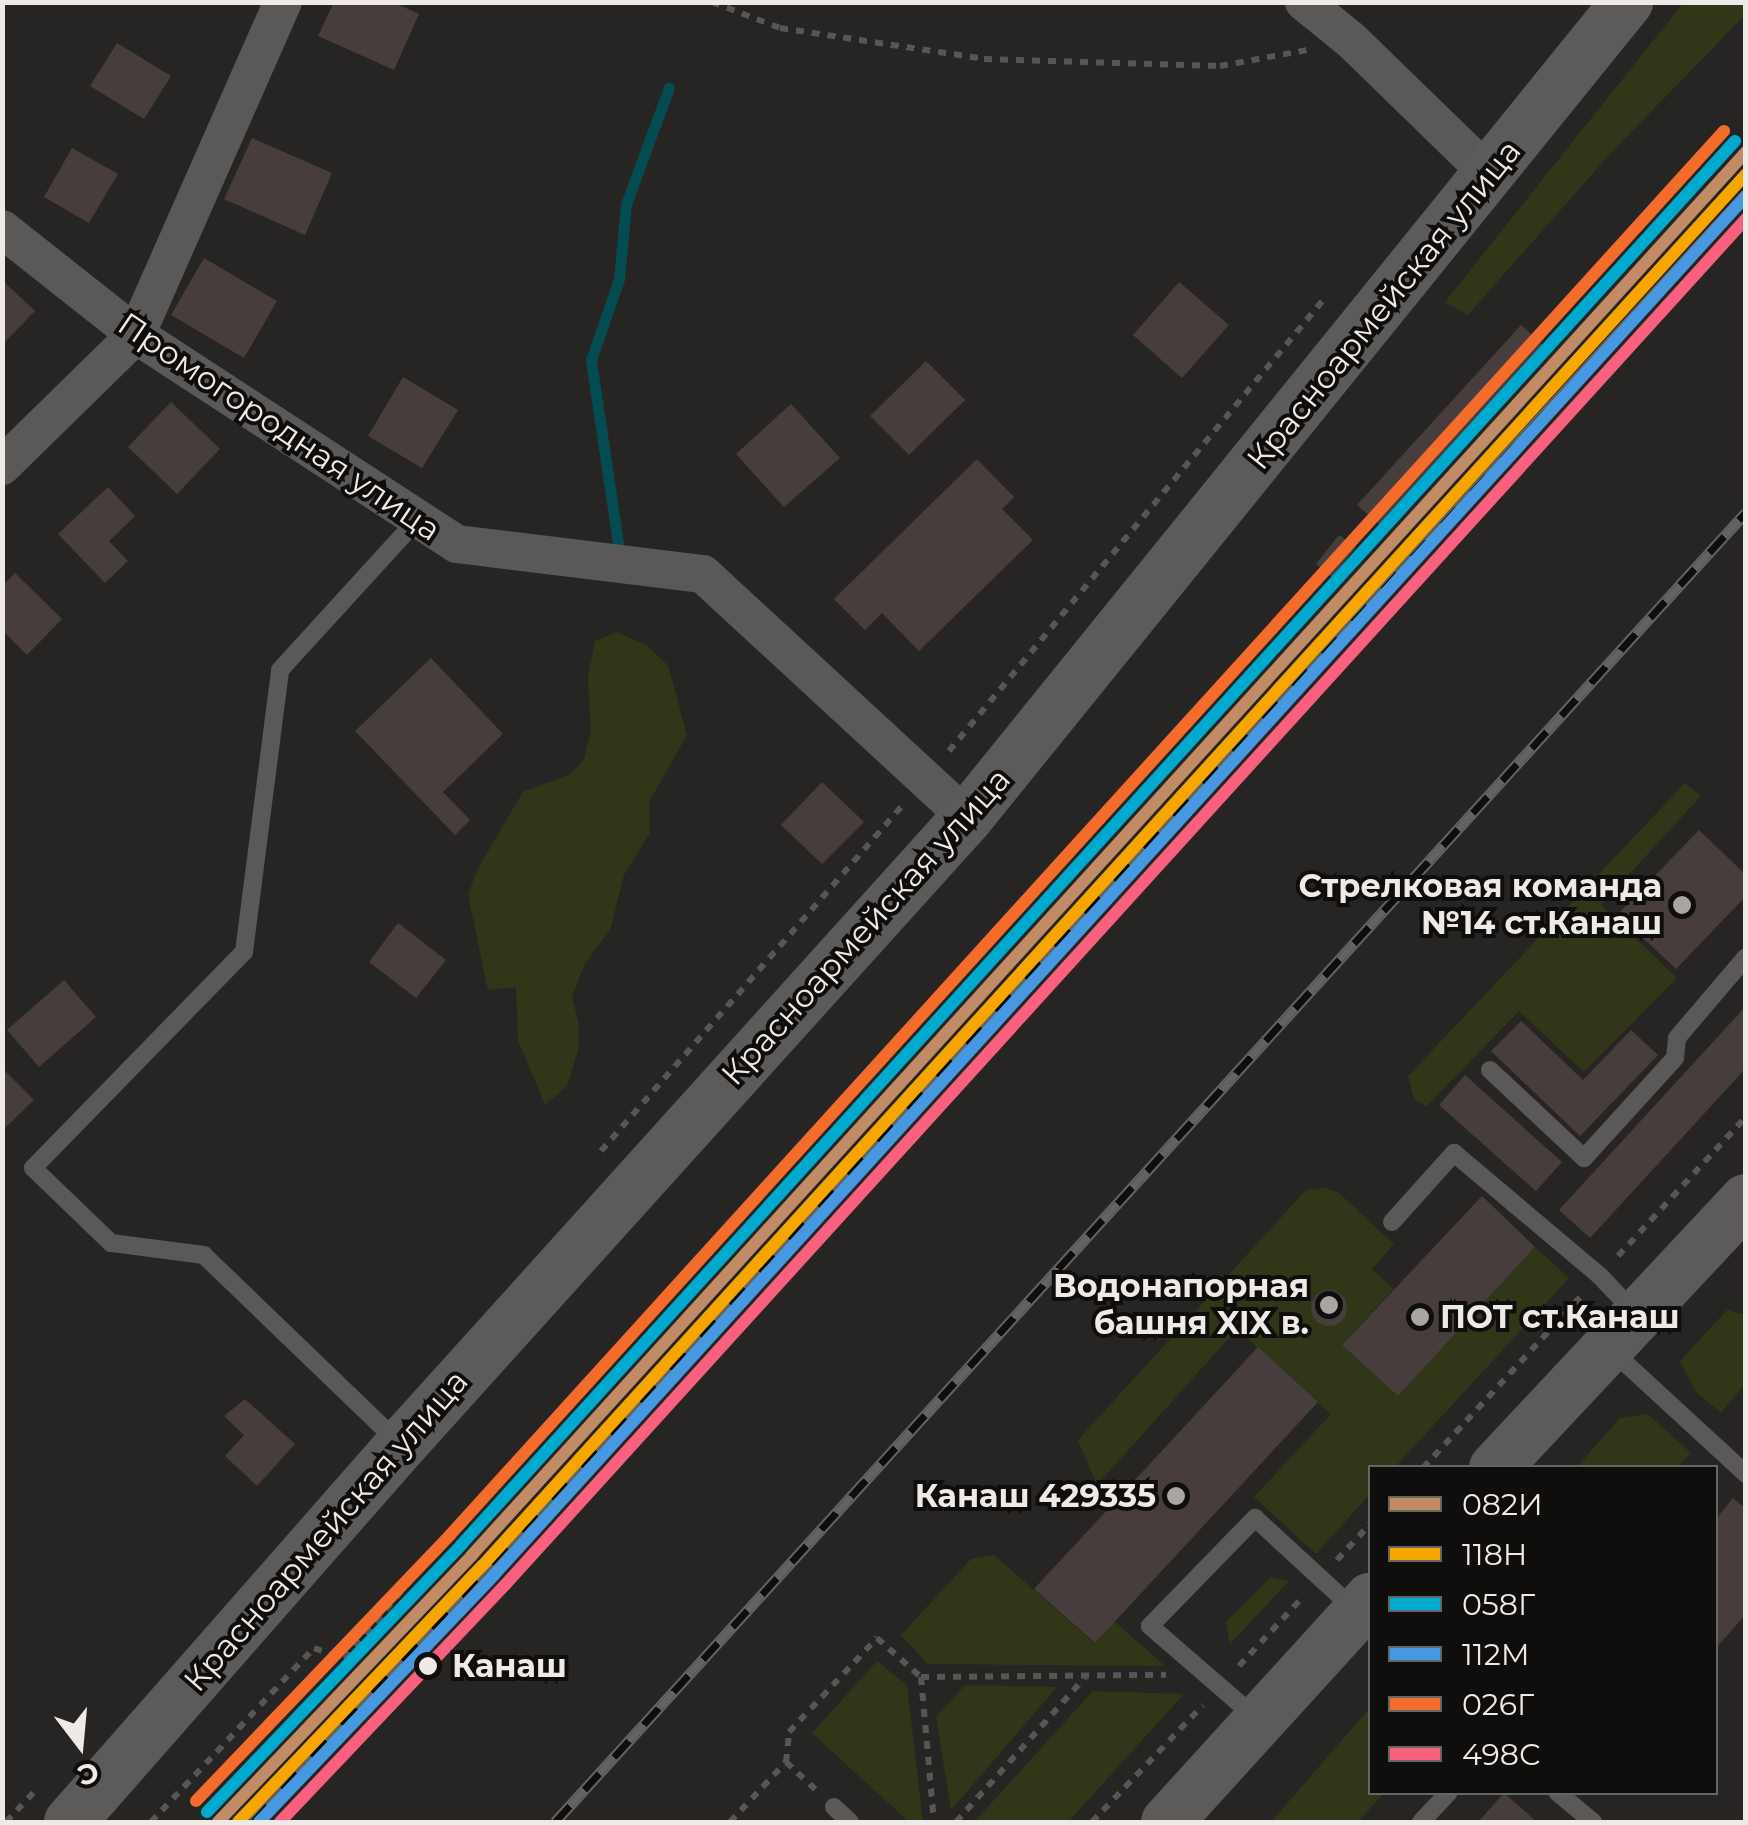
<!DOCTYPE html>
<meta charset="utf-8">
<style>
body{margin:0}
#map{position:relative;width:1748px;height:1825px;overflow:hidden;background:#272523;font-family:Montserrat,sans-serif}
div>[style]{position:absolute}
.green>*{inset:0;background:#313619}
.stream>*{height:11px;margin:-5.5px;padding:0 5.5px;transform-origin:5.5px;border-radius:5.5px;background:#044b52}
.building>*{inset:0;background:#473d3c}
.round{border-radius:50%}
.path>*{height:6px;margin-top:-3px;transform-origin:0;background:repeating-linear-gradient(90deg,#575655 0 8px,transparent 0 16px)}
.service>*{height:18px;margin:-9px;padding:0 9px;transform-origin:9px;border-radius:9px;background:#5a5958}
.minor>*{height:38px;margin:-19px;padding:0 19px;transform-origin:19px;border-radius:19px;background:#5a5958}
.secondary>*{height:52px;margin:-26px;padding:0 26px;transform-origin:26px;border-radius:26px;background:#5c5b5a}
.rail>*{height:11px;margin-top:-5.5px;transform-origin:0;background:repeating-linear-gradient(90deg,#100e0d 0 22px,#646363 0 44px);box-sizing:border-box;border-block:2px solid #646363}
.rail-1>*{height:12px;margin:-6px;padding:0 6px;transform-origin:6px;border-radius:6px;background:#c18c65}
.rail-2>*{height:12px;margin:-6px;padding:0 6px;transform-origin:6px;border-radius:6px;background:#f7a600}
.rail-3>*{height:12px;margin:-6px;padding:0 6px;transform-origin:6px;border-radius:6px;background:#00a9ce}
.rail-4>*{height:12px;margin:-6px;padding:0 6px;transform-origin:6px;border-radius:6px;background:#4699e1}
.rail-5>*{height:12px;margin:-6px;padding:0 6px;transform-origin:6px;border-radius:6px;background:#f36c2b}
.rail-6>*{height:12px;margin:-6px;padding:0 6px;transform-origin:6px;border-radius:6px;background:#f8607d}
.dots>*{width:28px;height:28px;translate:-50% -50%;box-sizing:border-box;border:5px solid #100e0d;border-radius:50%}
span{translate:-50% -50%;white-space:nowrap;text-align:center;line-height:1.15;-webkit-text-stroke:8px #100e0d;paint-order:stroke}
.street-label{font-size:32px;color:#edeae7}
.poi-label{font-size:32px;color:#edeae7;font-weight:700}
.right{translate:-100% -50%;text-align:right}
.left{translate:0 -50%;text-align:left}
.stop-label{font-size:32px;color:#edeae7;font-weight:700}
.frame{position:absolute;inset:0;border:5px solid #edeae7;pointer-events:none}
.legend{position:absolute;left:1368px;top:1465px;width:350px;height:330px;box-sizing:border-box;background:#100e0d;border:2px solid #686664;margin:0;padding:12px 18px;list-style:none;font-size:30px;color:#edeae7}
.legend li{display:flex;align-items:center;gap:20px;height:50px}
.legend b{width:50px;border:2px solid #686664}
.north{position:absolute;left:30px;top:1695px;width:100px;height:100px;-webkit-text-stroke:8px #100e0d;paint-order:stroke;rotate:164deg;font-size:28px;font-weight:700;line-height:40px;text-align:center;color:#edeae7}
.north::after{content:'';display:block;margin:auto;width:35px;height:45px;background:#edeae7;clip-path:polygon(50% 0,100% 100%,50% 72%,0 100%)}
</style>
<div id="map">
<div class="green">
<i style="clip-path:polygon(1684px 2px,1745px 3px,1745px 15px,1608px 156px,1468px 315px,1445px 302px)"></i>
<i style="clip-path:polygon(617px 632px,646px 645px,668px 665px,687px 735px,649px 802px,650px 833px,624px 875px,610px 930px,584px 965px,572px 997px,579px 1024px,578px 1050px,567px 1086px,545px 1105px,518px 1040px,516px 987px,488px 990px,468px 895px,477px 870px,523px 792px,571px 774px,584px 759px,591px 731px,588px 677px,595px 641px)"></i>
<i style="clip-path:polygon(1685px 783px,1701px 796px,1601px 905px,1677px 978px,1584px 1072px,1519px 1011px,1426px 1107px,1414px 1099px,1408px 1076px)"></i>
<i style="clip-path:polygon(1324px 1188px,1339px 1193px,1394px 1244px,1372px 1269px,1393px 1289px,1342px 1345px,1398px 1396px,1535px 1247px,1569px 1278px,1395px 1467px,1370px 1468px,1370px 1494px,1316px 1554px,1254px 1497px,1331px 1414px,1237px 1329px,1097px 1485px,1078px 1440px,1306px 1190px)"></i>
<i style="clip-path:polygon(1727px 1310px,1745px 1315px,1745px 1384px,1721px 1413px,1696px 1392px,1680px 1361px)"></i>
<i style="clip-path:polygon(1648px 1414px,1691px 1453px,1677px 1467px,1577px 1467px,1620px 1418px)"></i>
<i style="clip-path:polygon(994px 1555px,1094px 1643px,1114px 1621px,1165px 1666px,928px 1664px,901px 1635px,971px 1559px)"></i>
<i style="clip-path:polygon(1271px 1577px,1289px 1581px,1230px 1644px,1226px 1622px)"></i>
<i style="clip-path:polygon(877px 1661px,907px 1685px,923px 1822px,909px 1822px,812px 1733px)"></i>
<i style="clip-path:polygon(965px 1685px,1057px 1687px,951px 1810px,936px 1717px)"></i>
<i style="clip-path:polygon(1093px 1691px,1184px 1694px,1068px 1822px,974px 1822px)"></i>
<i style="clip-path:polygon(1370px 1708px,1370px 1792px,1384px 1793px,1358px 1822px,1271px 1822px)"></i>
</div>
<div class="stream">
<i style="left:618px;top:543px;width:185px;rotate:-98.4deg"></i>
<i style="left:591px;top:360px;width:86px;rotate:-70.9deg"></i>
<i style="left:619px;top:279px;width:75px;rotate:-84.7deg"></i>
<i style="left:626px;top:204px;width:124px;rotate:-69.7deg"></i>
</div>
<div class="building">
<i style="clip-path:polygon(334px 2px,393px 2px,419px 14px,394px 70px,318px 36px)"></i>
<i style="clip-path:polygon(117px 43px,171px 76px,144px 119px,90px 86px)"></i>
<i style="clip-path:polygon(252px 138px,332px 173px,305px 235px,224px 199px)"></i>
<i style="clip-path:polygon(72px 148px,118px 174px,89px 223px,44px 197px)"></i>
<i style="clip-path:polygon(204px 258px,277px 301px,244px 358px,171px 315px)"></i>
<i style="clip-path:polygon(2px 280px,35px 311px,2px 345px)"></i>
<i style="clip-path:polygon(1179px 282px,1229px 325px,1182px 378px,1133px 335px)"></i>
<i style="clip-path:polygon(1521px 325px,1543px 345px,1380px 525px,1357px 505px)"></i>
<i style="clip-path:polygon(926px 361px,965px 400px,909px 455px,870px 416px)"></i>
<i style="clip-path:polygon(403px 377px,458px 410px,422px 468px,368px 436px)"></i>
<i style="clip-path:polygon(171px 402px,220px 449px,177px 494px,128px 447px)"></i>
<i style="clip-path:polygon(791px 404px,840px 458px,784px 507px,736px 454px)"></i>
<i style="clip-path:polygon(977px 459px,1014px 497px,1002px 509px,1033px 540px,919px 651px,882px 613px,865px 630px,834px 599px)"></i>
<i style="clip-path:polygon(108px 487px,135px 516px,109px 541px,128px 561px,105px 583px,58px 534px)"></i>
<i style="clip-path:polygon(1339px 535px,1356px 547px,1332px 577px,1316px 564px)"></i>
<i style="clip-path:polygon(15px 573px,62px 619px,27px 655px,2px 630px,2px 586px)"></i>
<i style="clip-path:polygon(431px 658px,503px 734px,443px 792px,470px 820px,455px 835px,355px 731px)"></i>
<i style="clip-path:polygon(822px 782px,864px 822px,822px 864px,781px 825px)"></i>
<i style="clip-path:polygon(1699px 830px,1746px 875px,1746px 896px,1676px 969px,1618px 914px)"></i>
<i style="clip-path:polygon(398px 923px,446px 960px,416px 998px,369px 962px)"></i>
<i style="clip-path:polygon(64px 980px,96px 1017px,39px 1067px,7px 1030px)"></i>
<i style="clip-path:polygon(1746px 1006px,1746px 1068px,1590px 1238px,1559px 1210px)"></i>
<i style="clip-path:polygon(1521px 1021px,1583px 1080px,1631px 1030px,1658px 1055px,1580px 1136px,1491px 1051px)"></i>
<i style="clip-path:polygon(2px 1068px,34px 1100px,2px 1131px)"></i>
<i style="clip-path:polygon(1465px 1075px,1562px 1162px,1536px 1191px,1439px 1105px)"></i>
<i style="clip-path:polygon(1482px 1196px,1535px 1247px,1398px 1396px,1342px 1345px)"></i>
<i class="round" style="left:1311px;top:1290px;width:36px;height:36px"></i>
<i style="clip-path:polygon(1258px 1347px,1318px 1402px,1095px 1643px,1034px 1589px)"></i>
<i style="clip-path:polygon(245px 1399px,295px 1444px,257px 1486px,225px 1456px,244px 1435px,224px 1416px)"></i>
<i style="clip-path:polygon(1733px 1498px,1746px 1509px,1746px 1614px,1716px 1648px,1716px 1519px)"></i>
<i style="clip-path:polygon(1504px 1793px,1537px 1822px,1478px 1822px)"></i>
</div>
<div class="path">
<i style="left:712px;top:2px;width:73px;rotate:20.9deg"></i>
<i style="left:780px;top:28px;width:206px;rotate:8.6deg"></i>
<i style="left:984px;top:59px;width:236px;rotate:1.7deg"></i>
<i style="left:1220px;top:66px;width:88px;rotate:-10.4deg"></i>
<i style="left:949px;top:751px;width:587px;rotate:-50.32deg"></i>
<i style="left:601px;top:1151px;width:458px;rotate:-48.9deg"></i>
<i style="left:1618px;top:1256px;width:189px;rotate:-47.4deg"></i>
<i style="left:1423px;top:1468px;width:235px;rotate:-47.4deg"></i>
<i style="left:1337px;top:1560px;width:49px;rotate:-47.5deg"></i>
<i style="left:1239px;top:1666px;width:93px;rotate:-47.2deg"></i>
<i style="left:921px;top:1677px;width:146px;rotate:84.9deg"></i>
<i style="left:786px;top:1762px;width:30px;rotate:-84deg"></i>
<i style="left:789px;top:1732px;width:129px;rotate:-46.9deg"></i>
<i style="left:877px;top:1638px;width:59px;rotate:41.6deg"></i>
<i style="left:921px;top:1677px;width:245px;rotate:-0.5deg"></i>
<i style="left:6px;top:1822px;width:40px;rotate:-47deg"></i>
<i style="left:151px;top:1822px;width:238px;rotate:-46.9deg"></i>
<i style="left:314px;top:1648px;width:33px;rotate:20deg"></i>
<i style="left:345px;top:1659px;width:105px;rotate:-50.4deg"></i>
<i style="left:730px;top:1822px;width:82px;rotate:-47deg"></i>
<i style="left:786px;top:1762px;width:40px;rotate:43deg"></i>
<i style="left:956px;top:1822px;width:194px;rotate:-48.3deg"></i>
<i style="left:1092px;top:1822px;width:161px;rotate:-46.5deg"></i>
</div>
<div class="service">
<i style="left:1490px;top:1070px;width:129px;rotate:43.1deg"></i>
<i style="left:1584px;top:1158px;width:135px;rotate:-47.7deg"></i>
<i style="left:1675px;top:1058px;width:20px;rotate:-84deg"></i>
<i style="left:1677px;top:1038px;width:106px;rotate:-49.6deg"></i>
<i style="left:1392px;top:1222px;width:93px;rotate:-48.1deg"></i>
<i style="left:1454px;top:1153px;width:191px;rotate:40.1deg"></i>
<i style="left:1600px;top:1276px;width:50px;rotate:46.6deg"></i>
<i style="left:1610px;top:1349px;width:185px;rotate:42.6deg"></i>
<i style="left:397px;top:1441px;width:268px;rotate:-136.1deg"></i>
<i style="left:204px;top:1255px;width:94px;rotate:-172.6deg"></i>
<i style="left:111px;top:1243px;width:108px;rotate:-136.1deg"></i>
<i style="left:33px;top:1168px;width:302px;rotate:-45.7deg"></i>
<i style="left:244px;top:952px;width:284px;rotate:-82.7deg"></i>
<i style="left:280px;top:670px;width:205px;rotate:-47.6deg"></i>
<i style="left:1255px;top:1717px;width:139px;rotate:-139.1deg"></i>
<i style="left:1150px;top:1626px;width:151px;rotate:-45.8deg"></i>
<i style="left:1255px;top:1518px;width:134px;rotate:42.6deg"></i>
<i style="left:1557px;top:1792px;width:47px;rotate:39.8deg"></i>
<i style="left:834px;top:1807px;width:22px;rotate:43deg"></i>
<i style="left:1421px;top:1822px;width:41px;rotate:-47deg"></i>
</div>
<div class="minor">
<i style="left:1304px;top:2px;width:62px;rotate:39.1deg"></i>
<i style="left:1352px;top:41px;width:192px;rotate:44.2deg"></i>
<i style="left:2px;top:229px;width:171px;rotate:38.3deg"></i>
<i style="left:136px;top:335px;width:383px;rotate:33.1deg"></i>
<i style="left:457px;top:544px;width:248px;rotate:7deg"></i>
<i style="left:703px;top:574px;width:359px;rotate:42.7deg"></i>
<i style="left:2px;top:466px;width:187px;rotate:-44.4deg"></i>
<i style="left:136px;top:335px;width:364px;rotate:-66.2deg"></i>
</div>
<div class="secondary">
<i style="left:1495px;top:1468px;width:367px;rotate:-46.9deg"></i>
<i style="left:70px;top:1822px;width:502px;rotate:-48.72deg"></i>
<i style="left:401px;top:1445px;width:845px;rotate:-47.93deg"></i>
<i style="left:967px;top:818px;width:1050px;rotate:-51.03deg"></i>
<i style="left:1167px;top:1822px;width:302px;rotate:-47.7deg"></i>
</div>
<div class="rail">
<i style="left:253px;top:1822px;width:2209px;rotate:-47.48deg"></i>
<i style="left:555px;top:1822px;width:1770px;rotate:-47.72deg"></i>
</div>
<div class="rail-1">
<i style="left:218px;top:1822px;width:369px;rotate:-46.4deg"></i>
<i style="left:472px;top:1555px;width:1895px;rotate:-47.76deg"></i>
</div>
<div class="rail-2">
<i style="left:238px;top:1822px;width:355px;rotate:-46.4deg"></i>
<i style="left:483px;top:1565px;width:1879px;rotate:-47.76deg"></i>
</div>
<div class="rail-3">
<i style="left:207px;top:1812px;width:369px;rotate:-46.4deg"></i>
<i style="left:461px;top:1545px;width:1896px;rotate:-47.78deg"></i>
</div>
<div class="rail-4">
<i style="left:259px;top:1822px;width:341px;rotate:-46.4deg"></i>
<i style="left:494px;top:1575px;width:1863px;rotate:-47.76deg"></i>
</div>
<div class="rail-5">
<i style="left:196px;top:1801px;width:368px;rotate:-46.3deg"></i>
<i style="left:450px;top:1535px;width:1896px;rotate:-47.78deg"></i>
</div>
<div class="rail-6">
<i style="left:280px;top:1822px;width:327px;rotate:-46.5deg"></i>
<i style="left:505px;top:1585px;width:1846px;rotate:-47.75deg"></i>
</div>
<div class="dots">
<i style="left:1682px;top:905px;background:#a8a5a2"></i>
<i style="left:1329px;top:1305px;background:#a8a5a2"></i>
<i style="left:1420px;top:1317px;background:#a8a5a2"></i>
<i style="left:1176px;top:1496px;background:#a8a5a2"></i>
<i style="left:428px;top:1666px;background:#edeae7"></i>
</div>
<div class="street-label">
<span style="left:1384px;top:305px;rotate:-51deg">Красноармейская улица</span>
<span style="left:279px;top:427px;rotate:34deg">Промогородная улица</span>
<span style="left:866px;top:927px;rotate:-48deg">Красноармейская улица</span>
<span style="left:326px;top:1531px;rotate:-49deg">Красноармейская улица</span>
</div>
<div class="poi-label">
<span class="right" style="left:1662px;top:905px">Стрелковая команда<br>№14 ст.Канаш</span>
<span class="right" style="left:1309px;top:1305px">Водонапорная<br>башня XIX в.</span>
<span class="left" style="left:1440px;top:1317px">ПОТ ст.Канаш</span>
<span class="right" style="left:1156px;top:1496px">Канаш 429335</span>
</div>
<div class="stop-label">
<span class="left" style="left:452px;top:1666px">Канаш</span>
</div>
<div class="frame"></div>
<ul class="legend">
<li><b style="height:12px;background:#c18c65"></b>082И</li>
<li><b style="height:12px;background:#f7a600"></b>118Н</li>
<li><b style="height:12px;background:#00a9ce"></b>058Г</li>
<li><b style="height:12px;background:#4699e1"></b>112М</li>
<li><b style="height:12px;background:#f36c2b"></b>026Г</li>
<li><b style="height:12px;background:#f8607d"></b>498С</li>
</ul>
<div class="north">С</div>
</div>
